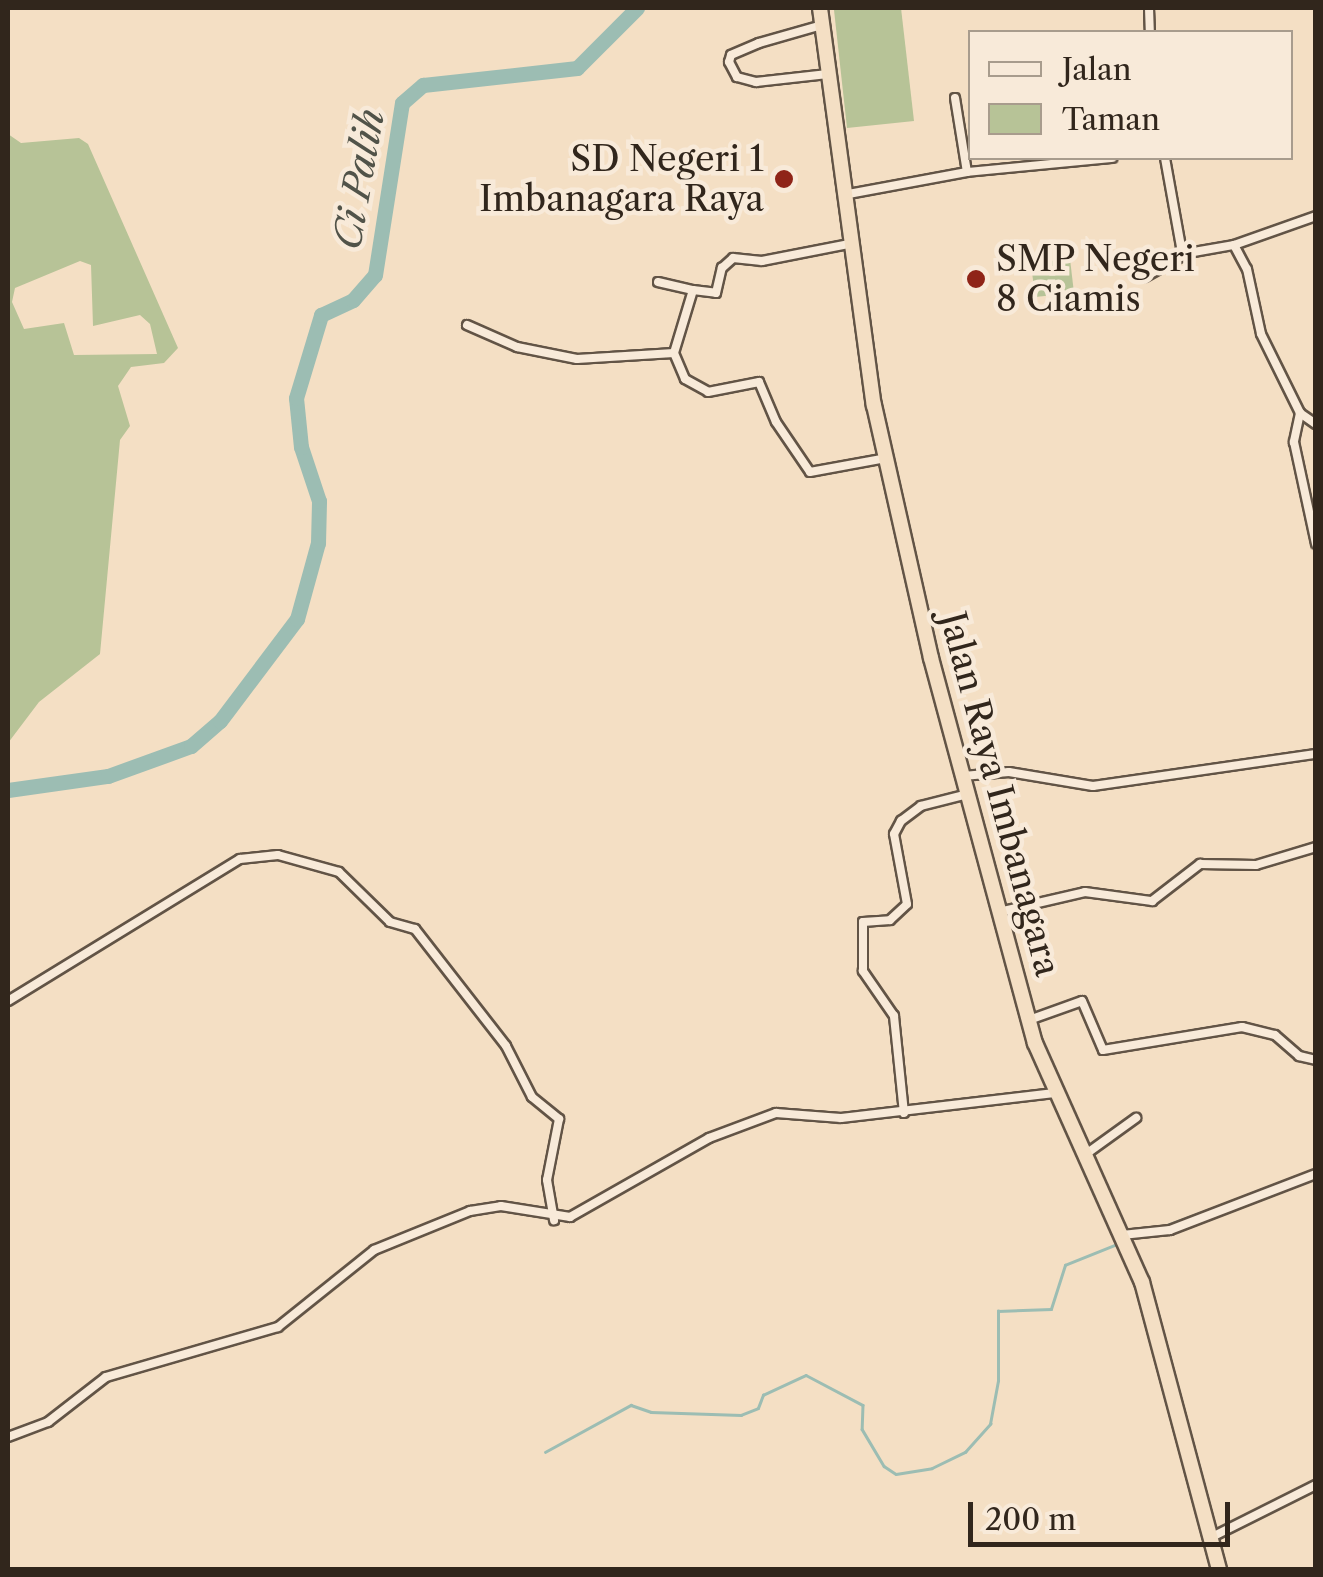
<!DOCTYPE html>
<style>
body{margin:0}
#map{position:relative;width:1323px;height:1577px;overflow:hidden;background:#f4dfc4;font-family:"Libre Caslon Text",serif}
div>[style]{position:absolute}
.green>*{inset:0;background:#b7c397}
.stream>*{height:2.5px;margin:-1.25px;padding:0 1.25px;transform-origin:1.25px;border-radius:1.25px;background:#9cbdb3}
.river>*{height:15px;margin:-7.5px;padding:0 7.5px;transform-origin:7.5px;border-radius:7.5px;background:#9cbdb3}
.roads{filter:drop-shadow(2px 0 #625446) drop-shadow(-2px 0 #625446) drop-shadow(0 2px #625446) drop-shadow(0 -2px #625446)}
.street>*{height:8px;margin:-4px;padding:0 4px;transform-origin:4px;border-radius:4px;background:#f8ead9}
.highway>*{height:14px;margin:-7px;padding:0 7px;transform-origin:7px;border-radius:7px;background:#f4dfc4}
.dots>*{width:28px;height:28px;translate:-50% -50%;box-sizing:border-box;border:5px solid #f8ead9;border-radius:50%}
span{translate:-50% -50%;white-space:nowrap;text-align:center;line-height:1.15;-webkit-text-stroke:9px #f8ead9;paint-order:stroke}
.poi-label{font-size:35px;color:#31261c}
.right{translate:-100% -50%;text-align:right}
.left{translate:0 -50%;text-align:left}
.street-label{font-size:35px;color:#31261c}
.water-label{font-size:38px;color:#515349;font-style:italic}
.frame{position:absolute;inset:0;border:10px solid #31261c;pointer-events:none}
.legend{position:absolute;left:968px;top:30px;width:325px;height:130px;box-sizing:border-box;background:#f8ead9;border:2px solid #a89c8d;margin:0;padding:12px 18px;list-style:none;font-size:30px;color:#31261c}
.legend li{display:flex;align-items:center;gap:20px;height:50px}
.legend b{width:50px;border:2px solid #a89c8d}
.scale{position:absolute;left:968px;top:1502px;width:262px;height:45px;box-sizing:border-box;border:5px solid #31261c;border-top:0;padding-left:12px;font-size:30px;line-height:35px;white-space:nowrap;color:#31261c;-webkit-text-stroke:8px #f8ead9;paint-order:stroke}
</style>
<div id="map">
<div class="green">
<i style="clip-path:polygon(901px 8px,914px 121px,847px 128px,834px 10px)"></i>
<i style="clip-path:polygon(evenodd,8px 134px,21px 143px,79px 138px,88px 144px,178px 348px,164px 363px,131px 367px,118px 386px,130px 426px,120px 440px,100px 654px,39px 702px,8px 743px,8px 134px,80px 261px,91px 265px,93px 326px,140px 315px,150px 324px,157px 354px,74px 355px,64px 323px,24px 329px,12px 302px,15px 288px,80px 261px)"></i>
<i style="clip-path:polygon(1070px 259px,1074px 293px,1035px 297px,1031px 263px)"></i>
</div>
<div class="stream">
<i style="left:1162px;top:1227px;width:161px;rotate:-20.3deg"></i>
<i style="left:545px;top:1452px;width:98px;rotate:-28.7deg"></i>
<i style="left:631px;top:1405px;width:21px;rotate:19deg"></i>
<i style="left:651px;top:1412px;width:90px;rotate:1.9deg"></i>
<i style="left:741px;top:1415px;width:18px;rotate:-22deg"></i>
<i style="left:758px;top:1408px;width:14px;rotate:-69deg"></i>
<i style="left:763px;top:1395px;width:47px;rotate:-24.9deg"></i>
<i style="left:806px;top:1375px;width:64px;rotate:27.8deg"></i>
<i style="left:863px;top:1405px;width:24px;rotate:92deg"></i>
<i style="left:862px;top:1429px;width:43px;rotate:59.3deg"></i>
<i style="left:884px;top:1466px;width:14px;rotate:34deg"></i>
<i style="left:896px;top:1474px;width:36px;rotate:-9deg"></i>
<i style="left:932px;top:1468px;width:37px;rotate:-26deg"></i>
<i style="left:965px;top:1452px;width:38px;rotate:-48deg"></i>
<i style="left:990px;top:1424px;width:44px;rotate:-79.5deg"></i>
<i style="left:998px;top:1381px;width:70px;rotate:-90deg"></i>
<i style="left:998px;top:1311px;width:53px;rotate:-2.2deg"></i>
<i style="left:1051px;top:1309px;width:46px;rotate:-72.3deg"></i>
<i style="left:1065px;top:1265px;width:56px;rotate:-22deg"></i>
</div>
<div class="river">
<i style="left:8px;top:790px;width:101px;rotate:-8deg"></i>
<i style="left:108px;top:776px;width:88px;rotate:-19.9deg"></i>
<i style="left:191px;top:746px;width:38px;rotate:-41deg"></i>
<i style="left:220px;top:721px;width:128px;rotate:-53deg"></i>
<i style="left:297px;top:619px;width:79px;rotate:-74.6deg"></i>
<i style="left:318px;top:543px;width:42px;rotate:-88.6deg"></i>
<i style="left:319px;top:501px;width:57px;rotate:-108.4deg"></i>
<i style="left:301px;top:447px;width:49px;rotate:-95.8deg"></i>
<i style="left:296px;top:398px;width:87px;rotate:-73.2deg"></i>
<i style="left:321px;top:315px;width:35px;rotate:-25deg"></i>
<i style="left:353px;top:300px;width:33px;rotate:-49deg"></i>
<i style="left:375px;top:275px;width:174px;rotate:-81.1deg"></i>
<i style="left:402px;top:103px;width:28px;rotate:-41deg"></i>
<i style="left:423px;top:85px;width:155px;rotate:-6.3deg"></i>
<i style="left:577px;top:68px;width:85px;rotate:-45deg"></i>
</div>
<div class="roads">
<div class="street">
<i style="left:1149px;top:8px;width:24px;rotate:88deg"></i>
<i style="left:822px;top:25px;width:66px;rotate:164.1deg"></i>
<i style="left:759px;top:43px;width:30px;rotate:157deg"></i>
<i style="left:731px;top:55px;width:7px;rotate:106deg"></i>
<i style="left:729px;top:62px;width:17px;rotate:62deg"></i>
<i style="left:737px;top:77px;width:20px;rotate:15deg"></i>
<i style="left:756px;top:82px;width:72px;rotate:-6.3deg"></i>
<i style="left:955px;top:98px;width:75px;rotate:80.8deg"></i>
<i style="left:1165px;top:158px;width:90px;rotate:79.8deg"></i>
<i style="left:1181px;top:247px;width:9px;rotate:41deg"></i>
<i style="left:1188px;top:253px;width:47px;rotate:-9.9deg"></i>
<i style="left:1234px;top:245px;width:27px;rotate:62deg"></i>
<i style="left:1247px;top:269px;width:66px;rotate:77.8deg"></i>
<i style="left:1261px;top:334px;width:88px;rotate:63.7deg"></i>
<i style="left:1300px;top:413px;width:19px;rotate:35deg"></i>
<i style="left:843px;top:195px;width:126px;rotate:-10.5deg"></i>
<i style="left:967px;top:172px;width:146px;rotate:-5.5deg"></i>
<i style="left:1234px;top:245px;width:87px;rotate:-19.5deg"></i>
<i style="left:1145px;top:277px;width:49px;rotate:-29.2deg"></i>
<i style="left:658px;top:282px;width:36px;rotate:13deg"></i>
<i style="left:693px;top:290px;width:66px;rotate:106.8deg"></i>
<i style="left:674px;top:353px;width:28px;rotate:67deg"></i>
<i style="left:685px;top:379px;width:26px;rotate:29deg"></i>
<i style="left:708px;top:392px;width:52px;rotate:-11.1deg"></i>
<i style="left:759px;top:382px;width:43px;rotate:67deg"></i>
<i style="left:776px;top:422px;width:60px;rotate:55.8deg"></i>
<i style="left:810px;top:472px;width:77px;rotate:-10.4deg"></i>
<i style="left:693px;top:290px;width:23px;rotate:7deg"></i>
<i style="left:716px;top:293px;width:26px;rotate:-77deg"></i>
<i style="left:722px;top:268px;width:15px;rotate:-42deg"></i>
<i style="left:733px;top:258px;width:29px;rotate:6deg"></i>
<i style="left:762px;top:261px;width:89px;rotate:-11.1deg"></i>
<i style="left:467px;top:325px;width:55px;rotate:23.7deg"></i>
<i style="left:517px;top:347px;width:61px;rotate:11.3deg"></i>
<i style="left:577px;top:359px;width:97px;rotate:-3.5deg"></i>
<i style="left:1300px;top:413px;width:30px;rotate:102deg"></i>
<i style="left:1294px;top:442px;width:104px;rotate:77.8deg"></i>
<i style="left:963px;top:776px;width:46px;rotate:-5deg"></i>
<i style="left:1009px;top:772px;width:85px;rotate:9.5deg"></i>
<i style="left:1093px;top:786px;width:225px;rotate:-8.2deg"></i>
<i style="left:999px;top:912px;width:88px;rotate:-13.1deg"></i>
<i style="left:1085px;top:892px;width:68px;rotate:7.7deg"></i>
<i style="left:1152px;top:901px;width:61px;rotate:-37.6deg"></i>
<i style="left:1200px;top:864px;width:56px;rotate:1deg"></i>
<i style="left:1256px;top:865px;width:63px;rotate:-16.7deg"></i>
<i style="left:8px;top:1001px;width:272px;rotate:-31.5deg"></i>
<i style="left:240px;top:859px;width:38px;rotate:-6deg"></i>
<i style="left:278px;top:855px;width:63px;rotate:15.6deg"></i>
<i style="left:339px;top:872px;width:71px;rotate:44.4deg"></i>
<i style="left:390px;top:922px;width:26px;rotate:16deg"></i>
<i style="left:415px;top:929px;width:148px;rotate:52.1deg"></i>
<i style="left:506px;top:1046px;width:57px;rotate:63deg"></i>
<i style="left:532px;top:1097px;width:35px;rotate:39deg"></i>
<i style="left:559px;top:1119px;width:62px;rotate:101.1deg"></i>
<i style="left:547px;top:1180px;width:41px;rotate:80.1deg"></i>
<i style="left:1029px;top:1020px;width:56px;rotate:-19.7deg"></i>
<i style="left:1082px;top:1001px;width:53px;rotate:66.8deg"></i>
<i style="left:1103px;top:1050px;width:141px;rotate:-9.4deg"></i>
<i style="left:1242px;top:1027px;width:34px;rotate:14deg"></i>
<i style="left:1275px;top:1035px;width:32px;rotate:41deg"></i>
<i style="left:1299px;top:1056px;width:17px;rotate:13deg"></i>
<i style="left:904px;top:1113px;width:98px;rotate:-95.9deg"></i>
<i style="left:894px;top:1016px;width:55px;rotate:-124.6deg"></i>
<i style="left:863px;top:971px;width:49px;rotate:-90deg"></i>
<i style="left:863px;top:922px;width:27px;rotate:-4deg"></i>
<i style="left:890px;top:920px;width:23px;rotate:-43deg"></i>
<i style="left:907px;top:904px;width:71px;rotate:-100.5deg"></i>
<i style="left:894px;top:834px;width:15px;rotate:-62deg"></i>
<i style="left:901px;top:821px;width:25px;rotate:-37deg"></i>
<i style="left:921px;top:806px;width:49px;rotate:-14.3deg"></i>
<i style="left:1086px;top:1154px;width:62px;rotate:-35.8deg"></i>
<i style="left:1122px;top:1235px;width:48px;rotate:-5.9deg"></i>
<i style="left:1170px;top:1230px;width:156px;rotate:-21deg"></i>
<i style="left:8px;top:1437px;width:43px;rotate:-20.6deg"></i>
<i style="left:48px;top:1422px;width:73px;rotate:-37.8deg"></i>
<i style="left:106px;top:1377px;width:179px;rotate:-16.2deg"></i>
<i style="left:278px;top:1327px;width:123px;rotate:-38.7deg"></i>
<i style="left:374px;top:1250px;width:104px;rotate:-22.1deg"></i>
<i style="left:470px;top:1211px;width:31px;rotate:-9deg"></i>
<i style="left:501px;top:1206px;width:70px;rotate:9.1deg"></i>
<i style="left:570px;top:1217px;width:160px;rotate:-29.6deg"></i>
<i style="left:709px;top:1138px;width:72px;rotate:-20.5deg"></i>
<i style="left:776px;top:1113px;width:65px;rotate:4.4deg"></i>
<i style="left:841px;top:1118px;width:213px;rotate:-6.7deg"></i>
<i style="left:1210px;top:1538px;width:119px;rotate:-26.6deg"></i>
</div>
<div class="highway">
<i style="left:820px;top:8px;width:401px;rotate:82.3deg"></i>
<i style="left:874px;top:405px;width:259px;rotate:77.3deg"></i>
<i style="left:931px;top:658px;width:399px;rotate:74.9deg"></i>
<i style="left:1035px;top:1043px;width:262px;rotate:65.9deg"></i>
<i style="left:1142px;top:1282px;width:298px;rotate:75deg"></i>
</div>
</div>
<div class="dots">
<i style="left:784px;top:179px;background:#8f2418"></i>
<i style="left:976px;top:279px;background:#8f2418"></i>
</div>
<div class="poi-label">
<span class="right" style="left:764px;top:179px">SD Negeri 1<br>Imbanagara Raya</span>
<span class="left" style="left:996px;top:279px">SMP Negeri<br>8 Ciamis</span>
</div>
<div class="street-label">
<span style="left:1000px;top:794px;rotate:75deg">Jalan Raya Imbanagara</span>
</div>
<div class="water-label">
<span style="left:359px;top:179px;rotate:-80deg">Ci Palih</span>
</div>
<div class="frame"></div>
<ul class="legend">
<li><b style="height:12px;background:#f8ead9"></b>Jalan</li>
<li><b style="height:28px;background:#b7c397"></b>Taman</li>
</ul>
<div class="scale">200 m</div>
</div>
